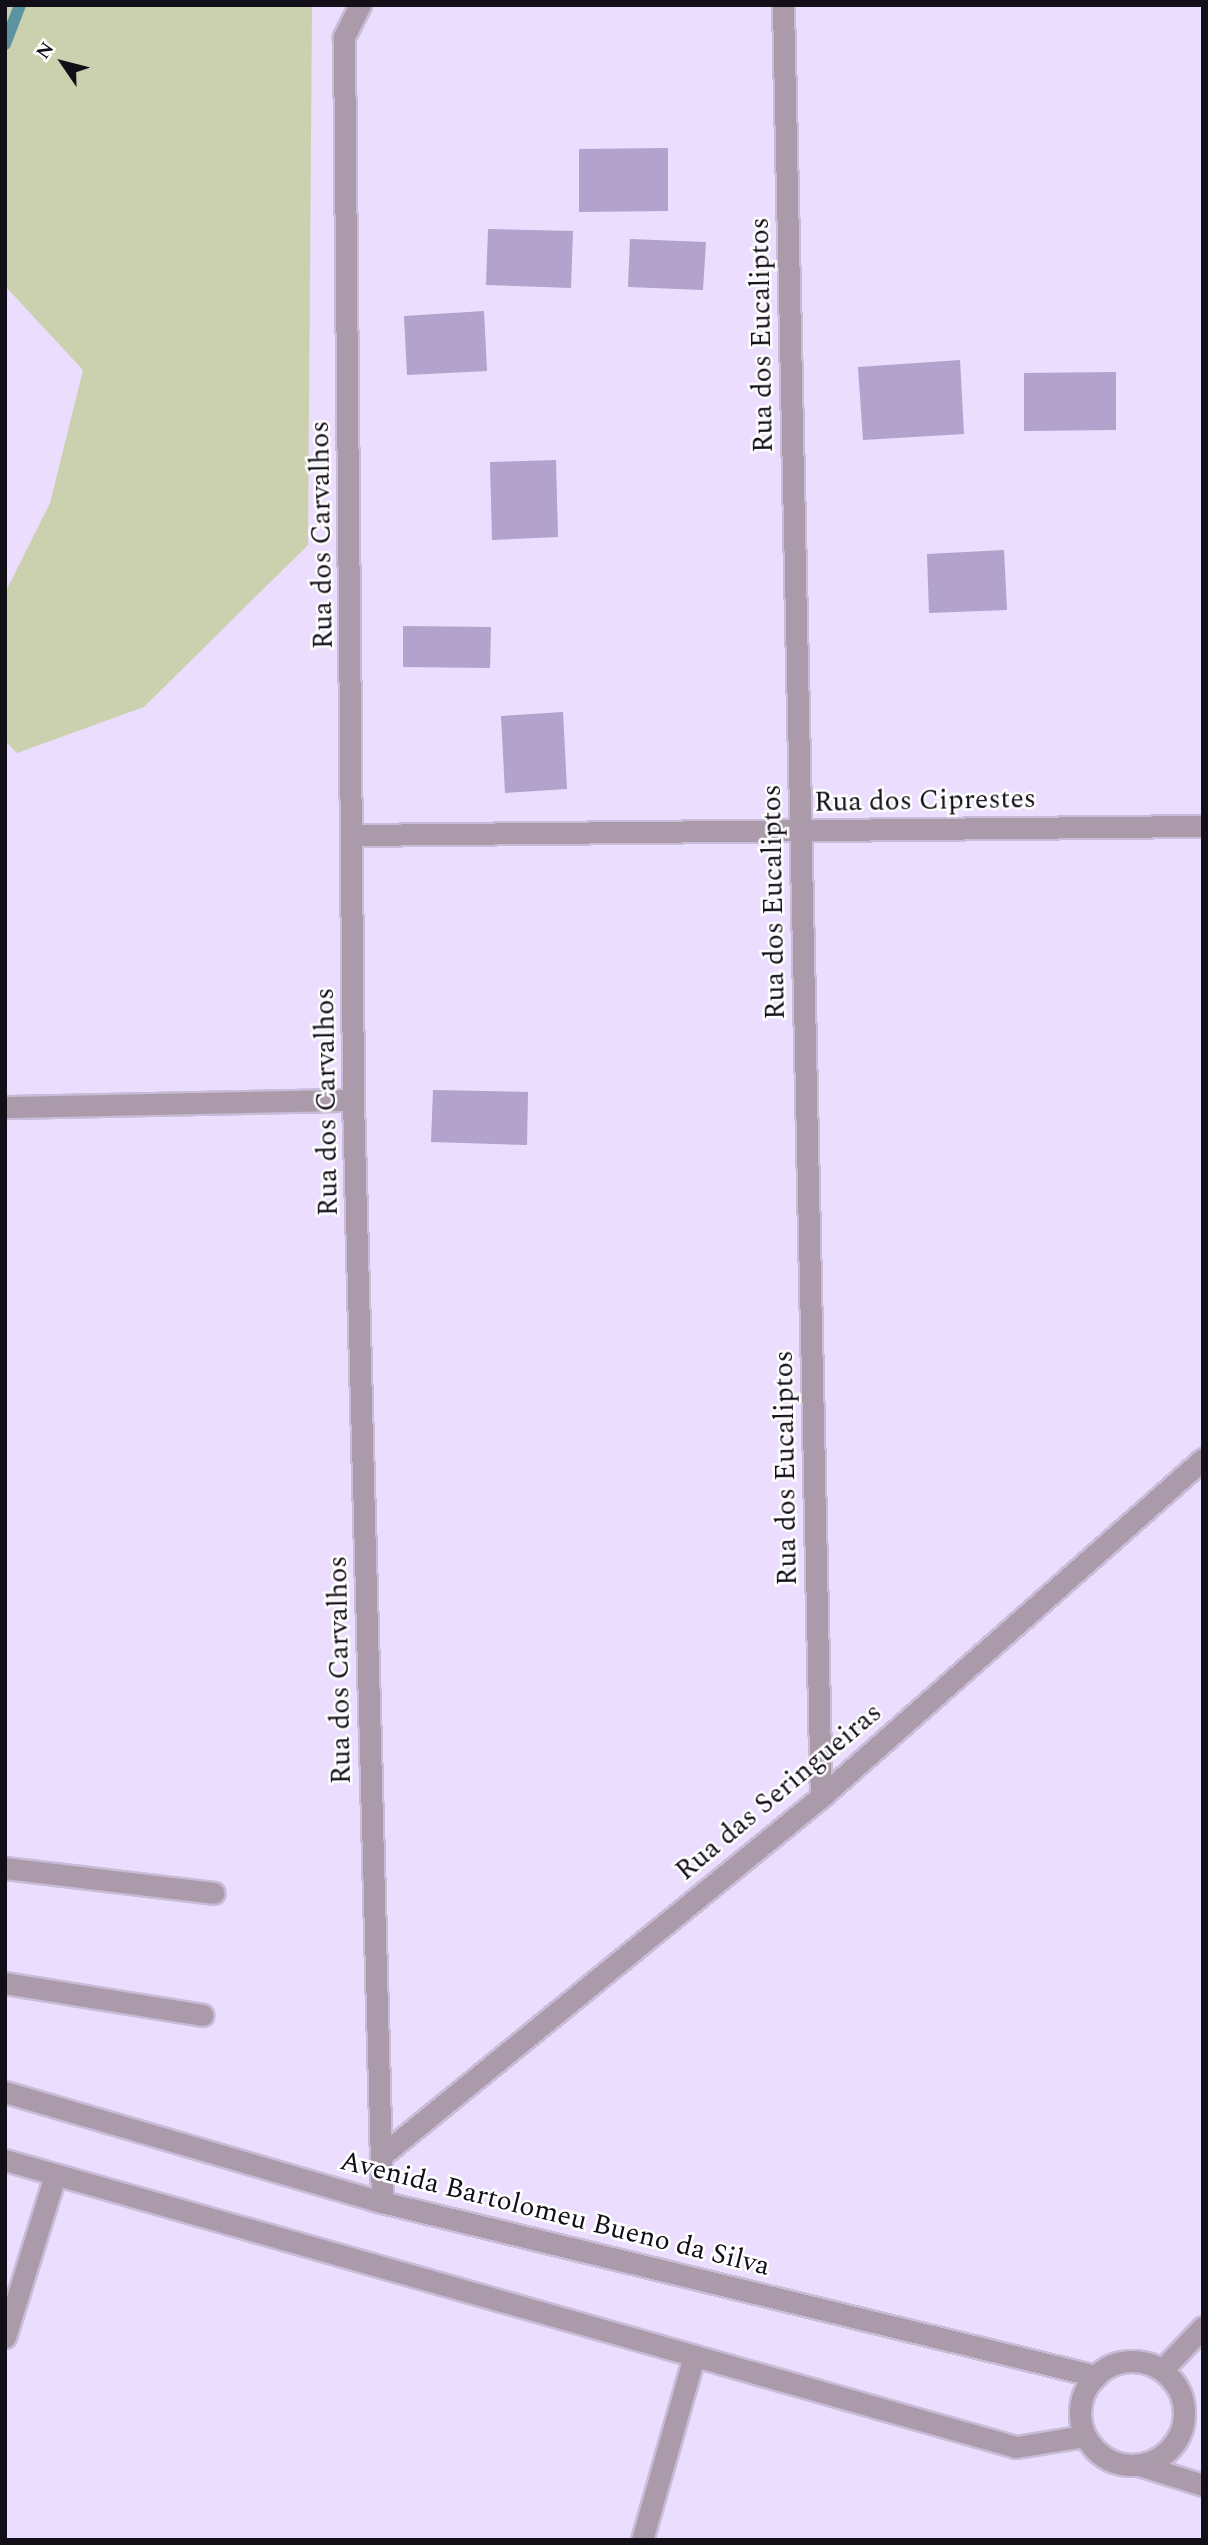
<!DOCTYPE html>
<style>
body{margin:0}
#map{position:relative;width:1208px;height:2545px;overflow:hidden;background:#eaddfd;font-family:Spectral,serif}
div>[style]{position:absolute}
.green>*{inset:0;background:#cbd1af}
.stream>*{height:12px;margin:-6px;padding:0 6px;transform-origin:6px;border-radius:6px;background:#5b94a0}
.building>*{inset:0;background:#b3a2cc}
.roads{filter:drop-shadow(2px 0 #c8bcd9) drop-shadow(-2px 0 #c8bcd9) drop-shadow(0 2px #c8bcd9) drop-shadow(0 -2px #c8bcd9)}
.minor>*{height:21px;margin:-10.5px;padding:0 10.5px;transform-origin:10.5px;border-radius:10.5px;background:#ab9baa}
.minor>.ring{margin:-10.5px;padding:0;box-sizing:content-box;background:none;border:21px solid #ab9baa;border-radius:50%}
span{translate:-50% -50%;white-space:nowrap;text-align:center;line-height:1.15;-webkit-text-stroke:5px #fff;paint-order:stroke}
.street-label{font-size:28px;color:#130f19}
.frame{position:absolute;inset:0;border:7px solid #130f19;pointer-events:none}
.north{position:absolute;left:28px;top:28px;width:70px;height:70px;-webkit-text-stroke:5px #fff;paint-order:stroke;rotate:305deg;font-size:19px;font-weight:700;line-height:28px;text-align:center;color:#130f19}
.north::after{content:'';display:block;margin:auto;width:24px;height:32px;background:#130f19;clip-path:polygon(50% 0,100% 100%,50% 72%,0 100%)}
</style>
<div id="map">
<div class="green">
<i style="clip-path:polygon(5px 5px,312px 5px,308px 545px,144px 707px,17px 753px,5px 741px,5px 593px,50px 503px,83px 370px,5px 286px)"></i>
</div>
<div class="stream">
<i style="left:5px;top:44px;width:42px;rotate:-69deg"></i>
</div>
<div class="building">
<i style="clip-path:polygon(668px 148px,668px 211px,579px 212px,579px 149px)"></i>
<i style="clip-path:polygon(488px 229px,573px 231px,571px 288px,486px 285px)"></i>
<i style="clip-path:polygon(630px 239px,706px 242px,703px 290px,628px 287px)"></i>
<i style="clip-path:polygon(484px 311px,487px 371px,407px 375px,404px 316px)"></i>
<i style="clip-path:polygon(960px 360px,964px 434px,863px 440px,858px 367px)"></i>
<i style="clip-path:polygon(1116px 372px,1116px 430px,1024px 431px,1024px 373px)"></i>
<i style="clip-path:polygon(556px 460px,558px 537px,492px 540px,490px 462px)"></i>
<i style="clip-path:polygon(1004px 550px,1007px 610px,929px 613px,927px 554px)"></i>
<i style="clip-path:polygon(403px 626px,491px 627px,490px 668px,403px 667px)"></i>
<i style="clip-path:polygon(563px 712px,567px 789px,505px 793px,501px 716px)"></i>
<i style="clip-path:polygon(433px 1090px,528px 1092px,527px 1145px,431px 1142px)"></i>
</div>
<div class="roads">
<div class="minor">
<i style="left:360px;top:5px;width:36px;rotate:117deg"></i>
<i style="left:344px;top:37px;width:1063px;rotate:89.51deg"></i>
<i style="left:353px;top:1100px;width:1102px;rotate:88.49deg"></i>
<i style="left:783px;top:5px;width:1792px;rotate:88.79deg"></i>
<i style="left:354px;top:835px;width:849px;rotate:-0.61deg"></i>
<i style="left:5px;top:1107px;width:348px;rotate:-1.2deg"></i>
<i style="left:5px;top:1868px;width:210px;rotate:6.8deg"></i>
<i style="left:5px;top:1983px;width:200px;rotate:9.2deg"></i>
<i style="left:5px;top:2092px;width:393px;rotate:16.3deg"></i>
<i style="left:382px;top:2202px;width:735px;rotate:13.7deg"></i>
<i style="left:381px;top:2156px;width:568px;rotate:-39.21deg"></i>
<i style="left:821px;top:1797px;width:510px;rotate:-41.5deg"></i>
<i style="left:5px;top:2160px;width:1051px;rotate:15.85deg"></i>
<i style="left:1016px;top:2447px;width:70px;rotate:-9.1deg"></i>
<i style="left:5px;top:2337px;width:170px;rotate:-72.8deg"></i>
<i class="ring" style="left:1080px;top:2361px;width:83px;height:83px"></i>
<i style="left:1162px;top:2370px;width:59px;rotate:-46.4deg"></i>
<i style="left:1139px;top:2465px;width:67px;rotate:17.4deg"></i>
<i style="left:642px;top:2540px;width:191px;rotate:-74.2deg"></i>
</div>
</div>
<div class="street-label">
<span style="left:762px;top:335px;rotate:-91deg">Rua dos Eucaliptos</span>
<span style="left:322px;top:535px;rotate:-91deg">Rua dos Carvalhos</span>
<span style="left:925px;top:801px;rotate:-1deg">Rua dos Ciprestes</span>
<span style="left:774px;top:902px;rotate:-91deg">Rua dos Eucaliptos</span>
<span style="left:327px;top:1102px;rotate:-91deg">Rua dos Carvalhos</span>
<span style="left:786px;top:1468px;rotate:-91deg">Rua dos Eucaliptos</span>
<span style="left:340px;top:1670px;rotate:-91deg">Rua dos Carvalhos</span>
<span style="left:779px;top:1792px;rotate:-40deg">Rua das Seringueiras</span>
<span style="left:555px;top:2214px;rotate:14deg">Avenida Bartolomeu Bueno da Silva</span>
</div>
<div class="frame"></div>
<div class="north">N</div>
</div>
